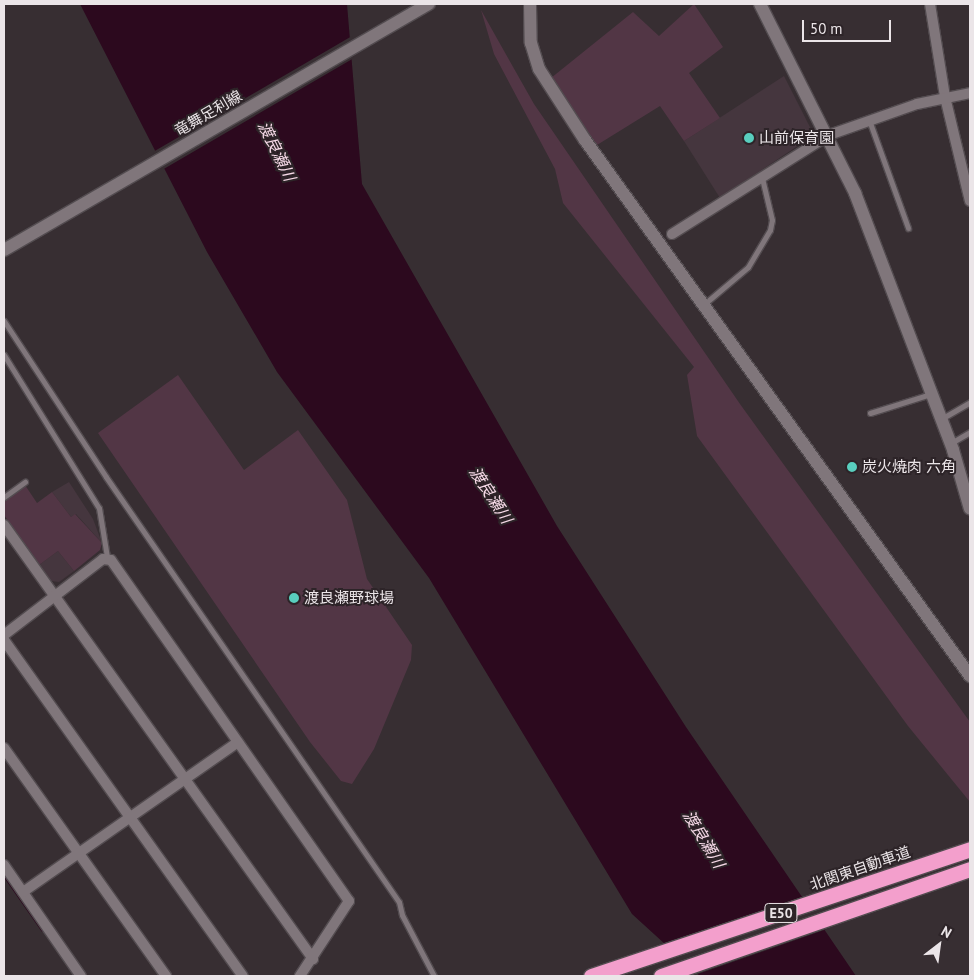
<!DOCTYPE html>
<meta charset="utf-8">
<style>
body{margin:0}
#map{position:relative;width:974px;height:980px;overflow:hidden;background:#372e32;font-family:"PT Sans","Noto Sans JP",sans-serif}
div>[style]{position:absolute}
.built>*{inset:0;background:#45363e}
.green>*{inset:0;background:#523645}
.water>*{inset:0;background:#2c091e}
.pier>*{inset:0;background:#372e32}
.stream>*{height:4px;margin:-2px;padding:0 2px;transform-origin:2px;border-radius:2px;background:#2c091e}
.roads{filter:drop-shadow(1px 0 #534c50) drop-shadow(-1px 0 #534c50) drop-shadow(0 1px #534c50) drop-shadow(0 -1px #534c50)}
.service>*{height:5px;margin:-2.5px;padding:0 2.5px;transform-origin:2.5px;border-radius:2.5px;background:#80767b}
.minor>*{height:10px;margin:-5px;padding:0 5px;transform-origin:5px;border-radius:5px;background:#80767b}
.tertiary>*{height:12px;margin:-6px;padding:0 6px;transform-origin:6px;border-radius:6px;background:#80767b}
.secondary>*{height:12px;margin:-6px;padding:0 6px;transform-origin:6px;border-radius:6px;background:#80767b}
.motorway>*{height:15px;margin:-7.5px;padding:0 7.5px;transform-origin:7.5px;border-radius:7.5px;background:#f39fcc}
.dots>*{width:14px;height:14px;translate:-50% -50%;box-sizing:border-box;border:2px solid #2d2428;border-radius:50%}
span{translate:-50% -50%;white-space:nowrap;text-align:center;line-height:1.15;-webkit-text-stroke:4px #2d2428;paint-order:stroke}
.shield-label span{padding:1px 4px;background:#2d2428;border:1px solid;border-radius:4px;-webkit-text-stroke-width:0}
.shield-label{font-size:14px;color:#ebe5e8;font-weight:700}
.street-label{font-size:15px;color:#ebe5e8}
.poi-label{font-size:15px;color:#ebe5e8}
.left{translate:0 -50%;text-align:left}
.water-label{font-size:16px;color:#f7dae8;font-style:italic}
.frame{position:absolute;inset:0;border:5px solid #ebe5e8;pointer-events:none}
.north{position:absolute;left:914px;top:920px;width:50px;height:50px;-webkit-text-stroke:4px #2d2428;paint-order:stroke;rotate:30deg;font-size:14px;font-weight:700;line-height:20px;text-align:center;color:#ebe5e8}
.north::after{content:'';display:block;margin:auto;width:18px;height:22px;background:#ebe5e8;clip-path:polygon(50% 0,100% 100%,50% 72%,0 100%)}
.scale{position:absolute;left:802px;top:20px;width:89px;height:22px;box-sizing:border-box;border:2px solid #ebe5e8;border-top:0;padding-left:6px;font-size:15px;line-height:18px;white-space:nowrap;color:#ebe5e8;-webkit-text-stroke:4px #2d2428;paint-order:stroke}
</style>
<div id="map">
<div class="built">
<i style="clip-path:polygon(784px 76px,814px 135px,720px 198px,684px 141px)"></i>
<i style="clip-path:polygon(69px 482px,93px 519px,102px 543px,76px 514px,71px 517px,52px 492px)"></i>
<i style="clip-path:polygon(58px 551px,74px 571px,59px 582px,51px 581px,39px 565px)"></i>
</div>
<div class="green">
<i style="clip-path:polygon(694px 4px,723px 47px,689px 73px,720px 118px,684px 141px,660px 106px,597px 145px,551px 78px,633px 12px,659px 36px)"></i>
<i style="clip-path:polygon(481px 10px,534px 104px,740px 404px,970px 722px,970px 802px,908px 726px,697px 436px,687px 375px,694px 367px,563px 203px,555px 169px,494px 54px)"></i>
<i style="clip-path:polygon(178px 375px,244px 470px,298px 430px,347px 500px,367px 579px,412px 645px,411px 660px,374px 749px,352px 784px,341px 781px,310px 742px,98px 433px)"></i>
<i style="clip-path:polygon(25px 485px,37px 503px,52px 492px,71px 517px,75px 514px,102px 543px,100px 550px,74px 571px,58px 551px,39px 565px,4px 515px,4px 501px)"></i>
</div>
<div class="water">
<i style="clip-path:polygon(80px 4px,347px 4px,362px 184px,557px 526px,686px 727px,856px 976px,700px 976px,632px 914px,429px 578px,277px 372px,207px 252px)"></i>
</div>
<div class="pier">
<i style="clip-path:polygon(352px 36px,354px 58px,162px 170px,153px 152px)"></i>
<i style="clip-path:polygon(805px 896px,827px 929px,695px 975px,661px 944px)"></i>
</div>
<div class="stream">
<i style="left:4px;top:874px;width:68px;rotate:55.1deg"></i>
</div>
<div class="roads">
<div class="service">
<i style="left:869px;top:120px;width:115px;rotate:70.1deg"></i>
<i style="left:709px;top:300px;width:51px;rotate:-40.2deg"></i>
<i style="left:748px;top:267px;width:43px;rotate:-59.3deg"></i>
<i style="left:770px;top:230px;width:10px;rotate:-79deg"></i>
<i style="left:772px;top:220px;width:43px;rotate:-103.4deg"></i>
<i style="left:4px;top:321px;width:186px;rotate:56.8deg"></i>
<i style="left:106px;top:477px;width:516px;rotate:55.42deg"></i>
<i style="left:399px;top:902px;width:13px;rotate:77deg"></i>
<i style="left:402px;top:915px;width:69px;rotate:62.3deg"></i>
<i style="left:4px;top:355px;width:180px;rotate:58.2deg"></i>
<i style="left:99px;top:508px;width:50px;rotate:80.7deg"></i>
<i style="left:870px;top:413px;width:64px;rotate:-17.3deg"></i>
<i style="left:941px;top:419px;width:34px;rotate:-30deg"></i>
<i style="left:951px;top:443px;width:22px;rotate:-30deg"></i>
<i style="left:4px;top:497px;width:26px;rotate:-36deg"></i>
</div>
<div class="minor">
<i style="left:930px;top:4px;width:94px;rotate:80.8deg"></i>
<i style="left:945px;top:97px;width:107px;rotate:76.5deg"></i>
<i style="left:672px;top:234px;width:186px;rotate:-32.2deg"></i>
<i style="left:829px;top:135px;width:93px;rotate:-19.4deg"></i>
<i style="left:917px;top:104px;width:54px;rotate:-11.7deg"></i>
<i style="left:4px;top:525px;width:533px;rotate:54.55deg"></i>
<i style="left:4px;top:635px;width:125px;rotate:-37.5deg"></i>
<i style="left:103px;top:559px;width:8px;rotate:7deg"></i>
<i style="left:111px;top:560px;width:416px;rotate:55.1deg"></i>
<i style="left:349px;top:901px;width:90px;rotate:123.2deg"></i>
<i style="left:4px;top:640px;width:412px;rotate:54.6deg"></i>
<i style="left:4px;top:748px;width:280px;rotate:54.6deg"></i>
<i style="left:4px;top:865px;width:135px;rotate:55.3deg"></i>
<i style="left:23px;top:892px;width:262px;rotate:-34.9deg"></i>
</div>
<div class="tertiary">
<i style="left:530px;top:4px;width:39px;rotate:89deg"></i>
<i style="left:531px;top:43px;width:27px;rotate:73deg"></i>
<i style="left:539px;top:69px;width:85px;rotate:57.1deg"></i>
<i style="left:585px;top:140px;width:660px;rotate:54.31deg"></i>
<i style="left:760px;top:4px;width:212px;rotate:63.3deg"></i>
<i style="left:855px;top:193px;width:275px;rotate:69.1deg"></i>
<i style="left:953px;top:450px;width:61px;rotate:73.9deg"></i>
</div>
<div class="secondary">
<i style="left:4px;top:250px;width:491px;rotate:-30.1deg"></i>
</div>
<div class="motorway">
<i style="left:591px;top:976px;width:400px;rotate:-18.5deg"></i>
<i style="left:661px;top:976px;width:327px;rotate:-19.1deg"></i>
</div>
</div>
<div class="dots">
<i style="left:749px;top:138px;background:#59cebe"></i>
<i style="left:852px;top:467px;background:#59cebe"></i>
<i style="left:294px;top:598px;background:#59cebe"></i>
</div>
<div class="shield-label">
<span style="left:781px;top:913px">E50</span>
</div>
<div class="street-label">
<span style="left:208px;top:113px;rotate:-30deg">竜舞足利線</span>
<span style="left:860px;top:868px;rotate:-19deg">北関東自動車道</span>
</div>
<div class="poi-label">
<span class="left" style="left:759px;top:138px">山前保育園</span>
<span class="left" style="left:862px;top:467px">炭火焼肉 六角</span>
<span class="left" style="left:304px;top:598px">渡良瀬野球場</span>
</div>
<div class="water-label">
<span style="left:277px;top:151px;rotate:64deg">渡良瀬川</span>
<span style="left:491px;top:495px;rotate:57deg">渡良瀬川</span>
<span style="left:704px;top:839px;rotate:59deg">渡良瀬川</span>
</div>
<div class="frame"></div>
<div class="north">N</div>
<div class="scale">50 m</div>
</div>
